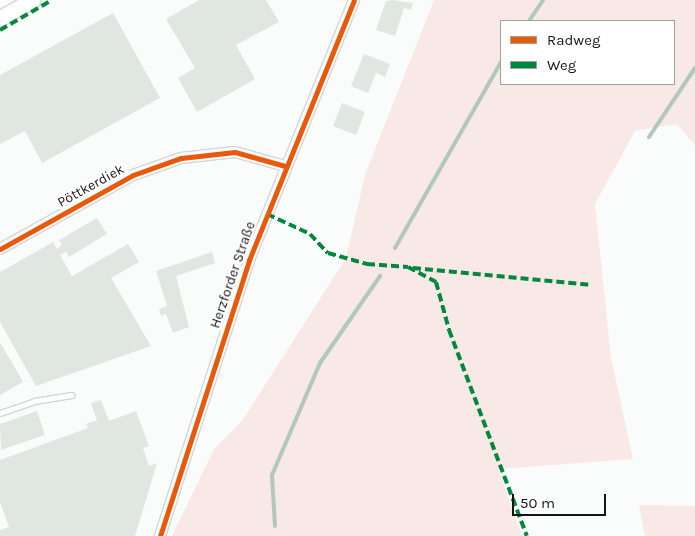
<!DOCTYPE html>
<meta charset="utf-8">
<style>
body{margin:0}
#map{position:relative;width:695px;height:536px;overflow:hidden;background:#fafcfb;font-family:Karla,sans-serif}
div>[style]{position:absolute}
.green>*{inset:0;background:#f8e8e6}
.stream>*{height:4px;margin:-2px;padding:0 2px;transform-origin:2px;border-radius:2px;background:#b2c8b9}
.building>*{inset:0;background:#e0e7e2}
.roads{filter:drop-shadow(1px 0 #d4d6d5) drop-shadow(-1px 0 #d4d6d5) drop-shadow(0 1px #d4d6d5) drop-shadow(0 -1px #d4d6d5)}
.lane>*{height:5px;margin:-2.5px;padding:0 2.5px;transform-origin:2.5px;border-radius:2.5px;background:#fefffe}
.street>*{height:10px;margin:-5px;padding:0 5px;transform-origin:5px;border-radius:5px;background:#fefffe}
.secondary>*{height:15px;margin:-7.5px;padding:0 7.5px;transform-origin:7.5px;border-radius:7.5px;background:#fefffe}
.quiet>*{height:4px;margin-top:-2px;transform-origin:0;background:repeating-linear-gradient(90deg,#00873e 0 8px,transparent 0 12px)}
.cycleway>*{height:5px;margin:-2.5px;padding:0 2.5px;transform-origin:2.5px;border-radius:2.5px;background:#e8590c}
span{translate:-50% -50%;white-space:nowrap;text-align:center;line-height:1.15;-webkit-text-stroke:5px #fff;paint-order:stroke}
.street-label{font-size:14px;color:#141514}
.legend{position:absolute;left:500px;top:20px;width:175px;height:65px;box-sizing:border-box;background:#fff;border:1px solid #a1a1a1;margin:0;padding:6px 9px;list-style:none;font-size:15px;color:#141514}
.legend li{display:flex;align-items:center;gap:10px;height:25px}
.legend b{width:25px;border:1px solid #a1a1a1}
.scale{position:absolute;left:512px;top:494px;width:94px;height:22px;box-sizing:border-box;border:2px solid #141514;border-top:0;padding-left:6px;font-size:15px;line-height:18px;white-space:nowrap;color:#141514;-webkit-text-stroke:4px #fff;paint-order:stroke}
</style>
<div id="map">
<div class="green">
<i style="clip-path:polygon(evenodd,434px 0,695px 0,695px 145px,677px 124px,635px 131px,595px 204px,611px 358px,633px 459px,498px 469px,522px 536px,172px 536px,214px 449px,242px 421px,346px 258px,365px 175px,434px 0,501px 21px,674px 21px,674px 84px,501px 84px,501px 21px)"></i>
<i style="clip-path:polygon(639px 505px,695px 506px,695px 536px,645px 536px)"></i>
</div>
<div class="stream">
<i style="left:529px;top:21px;width:25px;rotate:-56deg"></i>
<i style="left:649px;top:137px;width:83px;rotate:-56.3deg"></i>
<i style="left:395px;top:248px;width:214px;rotate:-60.3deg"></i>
<i style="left:275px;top:526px;width:51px;rotate:-93.4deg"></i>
<i style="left:272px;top:475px;width:122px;rotate:-66.8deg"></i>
<i style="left:320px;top:363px;width:106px;rotate:-55.4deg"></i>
</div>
<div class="building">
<i style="clip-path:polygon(199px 0,266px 0,279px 22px,236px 45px,255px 79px,197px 112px,178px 78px,195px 68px,166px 19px)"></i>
<i style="clip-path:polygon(393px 0,413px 3px,411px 10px,404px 8px,395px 36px,376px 30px,386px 1px)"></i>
<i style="clip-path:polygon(113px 13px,160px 98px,42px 163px,25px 131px,0 144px,0 75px)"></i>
<i style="clip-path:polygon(364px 54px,390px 64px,385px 77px,376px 73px,368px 93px,351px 86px)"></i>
<i style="clip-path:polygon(342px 103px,365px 112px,356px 135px,333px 126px)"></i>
<i style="clip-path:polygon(97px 218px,107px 234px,69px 257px,66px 252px,60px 255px,72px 276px,128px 244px,139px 262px,111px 278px,151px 346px,36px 386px,0 322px,0 272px,53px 242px,57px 249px,62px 245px,59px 240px)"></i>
<i style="clip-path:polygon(212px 252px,215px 263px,176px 276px,189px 327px,173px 333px,166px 314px,161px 316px,159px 309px,167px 306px,156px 271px)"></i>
<i style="clip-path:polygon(0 342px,23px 382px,0 395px)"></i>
<i style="clip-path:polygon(101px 400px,109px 421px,136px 411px,149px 446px,143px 448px,149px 466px,157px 463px,135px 536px,0 536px,0 530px,9px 527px,0 502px,0 460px,88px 428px,86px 424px,97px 420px,91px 403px)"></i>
<i style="clip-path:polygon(37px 411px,45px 435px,1px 450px,0 424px)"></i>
</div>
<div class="roads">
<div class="lane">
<i style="left:0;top:413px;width:36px;rotate:-19deg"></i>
<i style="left:34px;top:401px;width:38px;rotate:-9deg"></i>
</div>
<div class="street">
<i style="left:0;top:249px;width:152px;rotate:-29.1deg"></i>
<i style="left:133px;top:175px;width:51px;rotate:-19.5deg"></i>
<i style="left:181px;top:158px;width:54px;rotate:-6.3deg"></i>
<i style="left:235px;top:152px;width:52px;rotate:15.6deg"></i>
<i style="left:160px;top:536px;width:290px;rotate:-72.1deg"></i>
<i style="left:249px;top:260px;width:280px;rotate:-68deg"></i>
</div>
<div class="secondary">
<i style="left:0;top:18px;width:37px;rotate:-29deg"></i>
</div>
</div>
<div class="quiet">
<i style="left:0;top:30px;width:60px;rotate:-30deg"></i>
<i style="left:267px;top:214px;width:47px;rotate:24.9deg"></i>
<i style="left:310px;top:234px;width:26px;rotate:47deg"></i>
<i style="left:328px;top:253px;width:41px;rotate:15.8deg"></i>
<i style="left:367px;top:264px;width:41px;rotate:4.2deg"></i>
<i style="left:408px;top:267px;width:32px;rotate:28deg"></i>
<i style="left:436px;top:282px;width:50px;rotate:74.8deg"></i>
<i style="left:449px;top:330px;width:220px;rotate:69.3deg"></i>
<i style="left:413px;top:268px;width:180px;rotate:5.4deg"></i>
</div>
<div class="cycleway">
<i style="left:0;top:249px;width:152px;rotate:-29.1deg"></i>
<i style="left:133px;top:175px;width:51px;rotate:-19.5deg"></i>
<i style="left:181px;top:158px;width:54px;rotate:-6.3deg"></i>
<i style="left:235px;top:152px;width:52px;rotate:15.6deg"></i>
<i style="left:160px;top:536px;width:290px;rotate:-72.1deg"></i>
<i style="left:249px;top:260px;width:280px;rotate:-68deg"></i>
</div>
<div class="street-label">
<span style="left:91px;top:186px;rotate:-29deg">Pöttkerdiek</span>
<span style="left:233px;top:275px;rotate:-71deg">Herzforder Straße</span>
</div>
<ul class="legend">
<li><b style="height:6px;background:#e8590c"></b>Radweg</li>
<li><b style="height:6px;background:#00873e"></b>Weg</li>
</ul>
<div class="scale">50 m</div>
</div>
